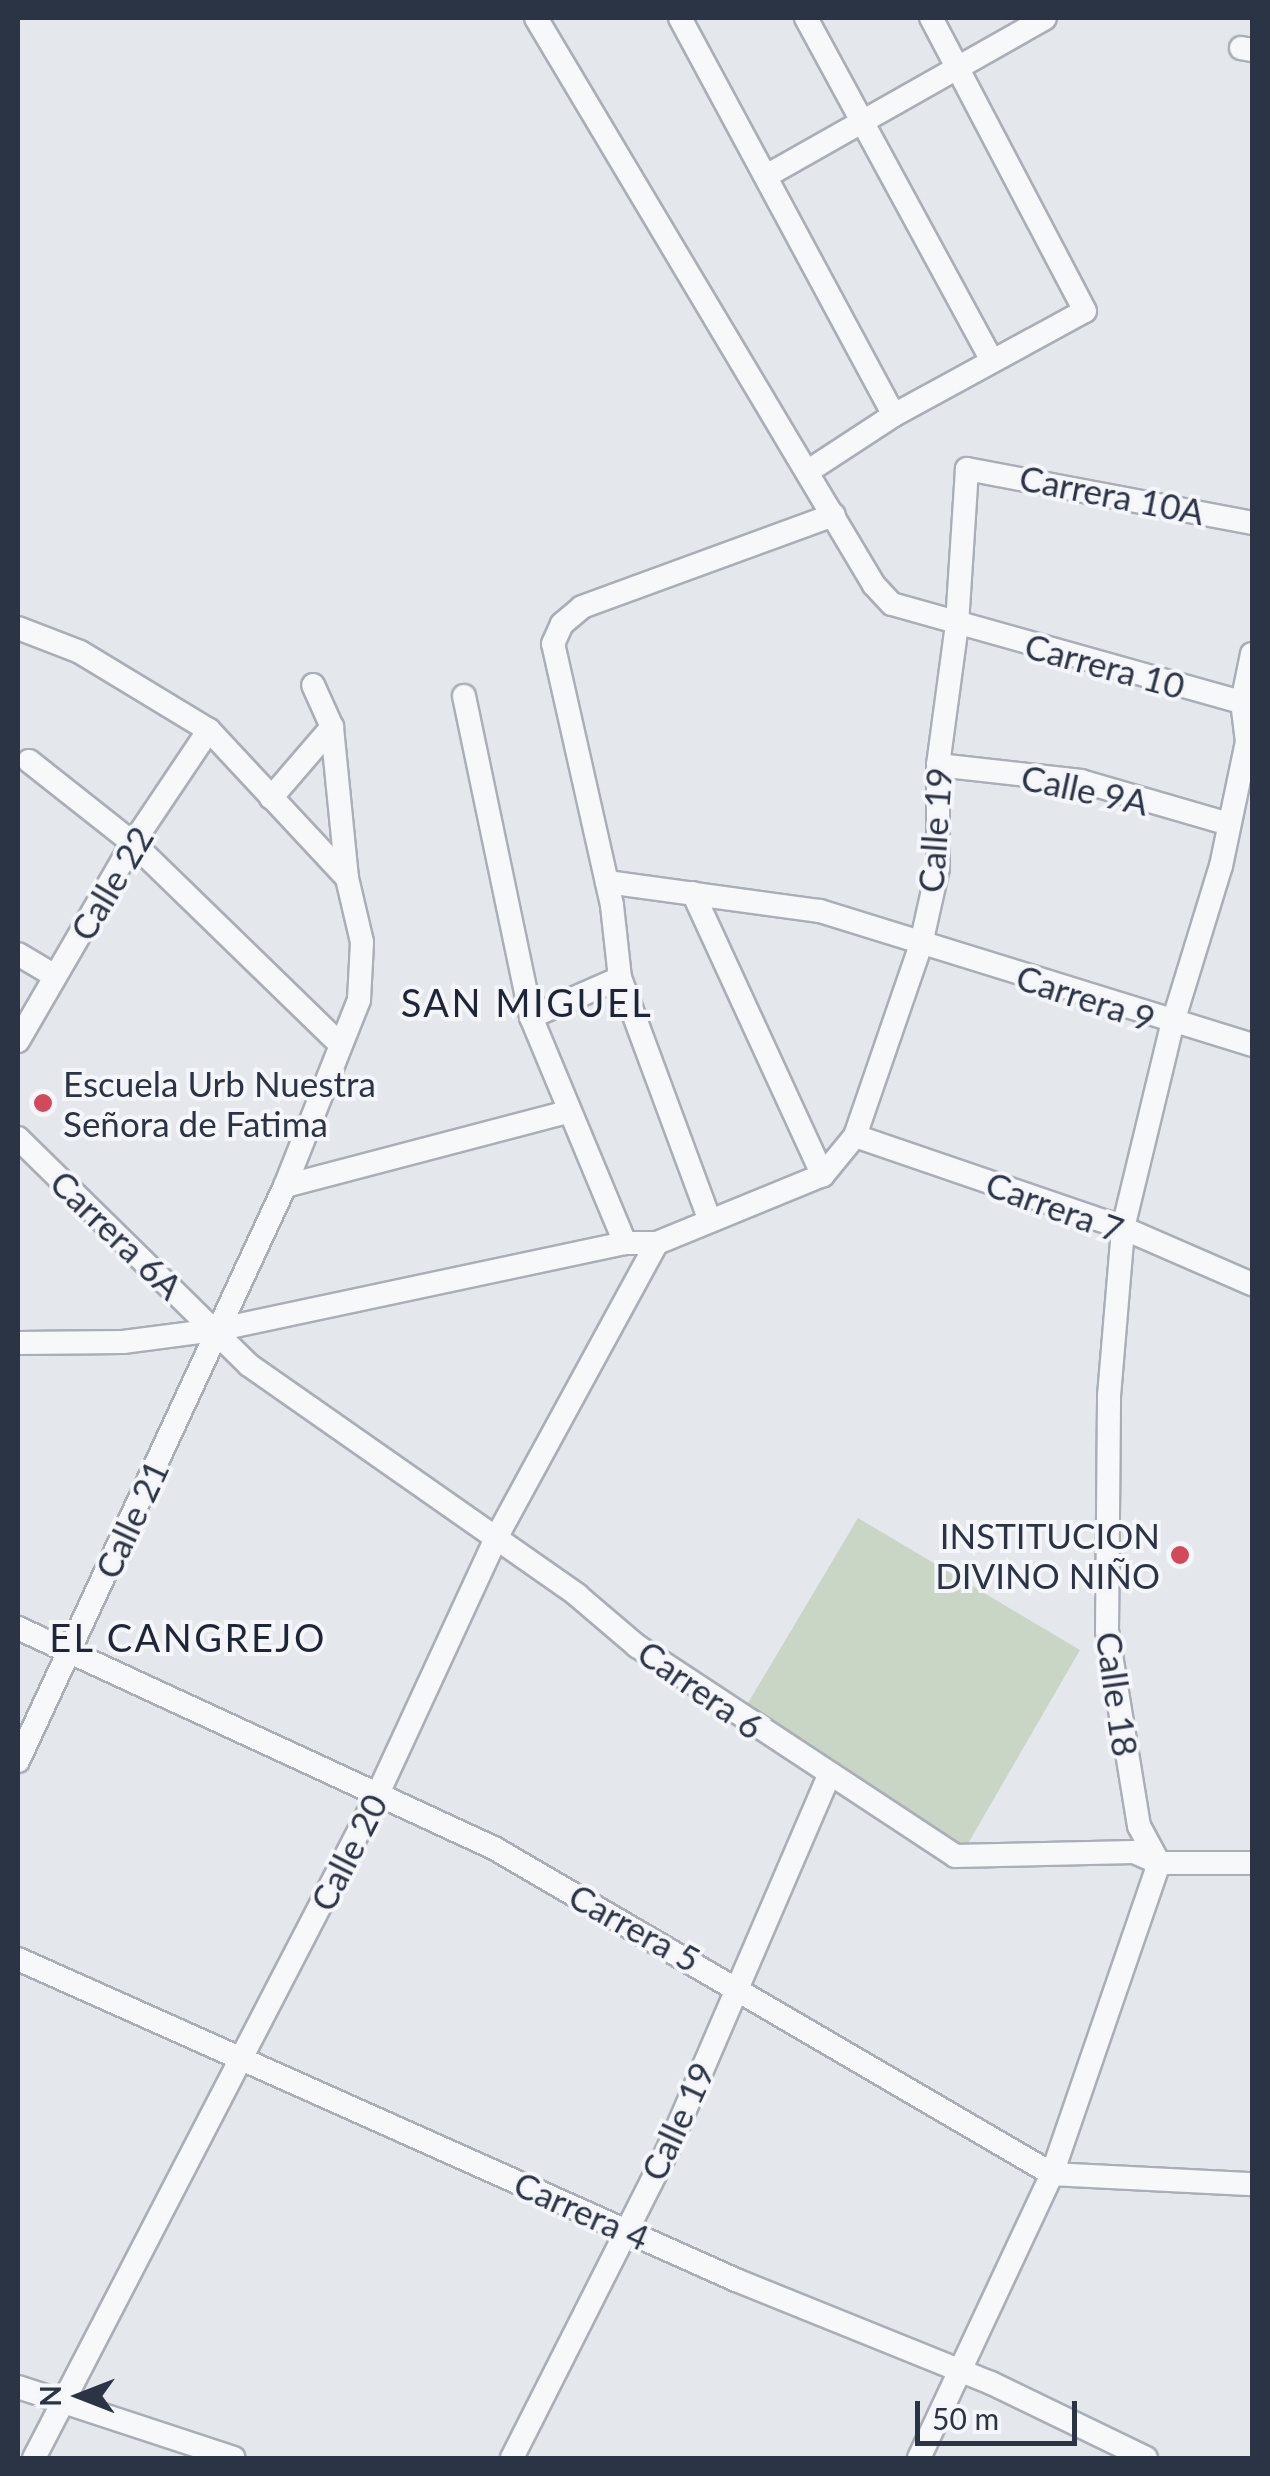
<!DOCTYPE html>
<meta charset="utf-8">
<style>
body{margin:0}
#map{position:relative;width:1270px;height:2476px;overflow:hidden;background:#e4e7ec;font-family:Lato,sans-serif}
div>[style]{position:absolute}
.green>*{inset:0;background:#c9d6c5}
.roads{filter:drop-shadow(2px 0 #a9aeb7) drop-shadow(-2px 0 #a9aeb7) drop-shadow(0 2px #a9aeb7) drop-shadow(0 -2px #a9aeb7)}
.minor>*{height:22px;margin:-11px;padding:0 11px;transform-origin:11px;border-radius:11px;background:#f7f8fa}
.dots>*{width:28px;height:28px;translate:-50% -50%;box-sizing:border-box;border:5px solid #f4f6f9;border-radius:50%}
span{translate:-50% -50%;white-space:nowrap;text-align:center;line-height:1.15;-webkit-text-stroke:8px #f4f6f9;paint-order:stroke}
.street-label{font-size:35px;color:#2b3445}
.poi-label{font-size:35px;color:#2b3445}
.left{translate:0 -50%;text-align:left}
.right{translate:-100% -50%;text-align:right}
.neighbourhood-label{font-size:38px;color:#1d2536;letter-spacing:2.5px}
.frame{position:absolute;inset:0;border:20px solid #2b3445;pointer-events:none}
.north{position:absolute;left:30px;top:2346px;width:100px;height:100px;-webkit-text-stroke:8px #f4f6f9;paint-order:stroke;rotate:270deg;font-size:28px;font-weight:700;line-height:40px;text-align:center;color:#2b3445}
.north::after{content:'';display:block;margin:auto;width:35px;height:45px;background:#2b3445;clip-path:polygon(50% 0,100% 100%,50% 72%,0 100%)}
.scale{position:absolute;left:915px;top:2401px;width:162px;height:45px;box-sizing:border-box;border:5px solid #2b3445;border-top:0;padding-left:12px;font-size:30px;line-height:35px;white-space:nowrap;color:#2b3445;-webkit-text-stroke:8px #f4f6f9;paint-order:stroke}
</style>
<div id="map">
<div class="green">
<i style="clip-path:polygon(858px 1518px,1080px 1650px,966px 1847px,745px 1708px)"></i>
</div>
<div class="roads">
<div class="minor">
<i style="left:536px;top:18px;width:660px;rotate:59.2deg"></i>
<i style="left:874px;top:585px;width:26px;rotate:47deg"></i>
<i style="left:892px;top:604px;width:374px;rotate:15.7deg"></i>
<i style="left:680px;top:18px;width:451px;rotate:61.7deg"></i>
<i style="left:806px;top:18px;width:390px;rotate:61.5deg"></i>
<i style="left:1241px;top:48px;width:11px;rotate:10deg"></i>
<i style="left:768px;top:175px;width:318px;rotate:-29.5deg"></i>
<i style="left:810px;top:470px;width:100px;rotate:-33.2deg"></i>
<i style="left:894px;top:415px;width:217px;rotate:-28.6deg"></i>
<i style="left:1085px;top:311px;width:331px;rotate:-117.7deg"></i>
<i style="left:18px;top:628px;width:66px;rotate:21.2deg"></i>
<i style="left:80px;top:652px;width:151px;rotate:31.2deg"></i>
<i style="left:209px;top:730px;width:202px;rotate:47deg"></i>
<i style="left:464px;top:696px;width:328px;rotate:78.2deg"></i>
<i style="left:531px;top:1017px;width:245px;rotate:67.4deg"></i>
<i style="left:29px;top:761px;width:132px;rotate:38.3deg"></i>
<i style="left:133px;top:843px;width:289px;rotate:44.2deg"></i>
<i style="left:938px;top:765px;width:144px;rotate:6.4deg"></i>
<i style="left:1081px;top:781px;width:154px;rotate:16.2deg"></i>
<i style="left:271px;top:798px;width:94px;rotate:-49.3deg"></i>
<i style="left:607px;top:882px;width:215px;rotate:7.8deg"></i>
<i style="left:820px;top:911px;width:452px;rotate:17.2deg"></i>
<i style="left:693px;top:893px;width:311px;rotate:65.3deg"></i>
<i style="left:18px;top:954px;width:43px;rotate:30.7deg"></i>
<i style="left:531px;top:1017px;width:97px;rotate:-23.7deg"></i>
<i style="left:18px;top:1041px;width:229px;rotate:-59.9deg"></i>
<i style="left:133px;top:843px;width:136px;rotate:-56.1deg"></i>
<i style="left:855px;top:1136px;width:283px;rotate:18.9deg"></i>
<i style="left:1123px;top:1228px;width:141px;rotate:23.5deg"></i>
<i style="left:18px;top:1138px;width:324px;rotate:44.5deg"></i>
<i style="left:249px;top:1365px;width:401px;rotate:35deg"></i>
<i style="left:577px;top:1595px;width:79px;rotate:40.4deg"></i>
<i style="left:637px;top:1646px;width:381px;rotate:33.4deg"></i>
<i style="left:955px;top:1856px;width:179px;rotate:-1.3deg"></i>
<i style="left:1134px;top:1852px;width:27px;rotate:24deg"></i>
<i style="left:1159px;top:1863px;width:93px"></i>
<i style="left:285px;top:1186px;width:292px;rotate:-14.7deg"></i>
<i style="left:710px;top:1221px;width:259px;rotate:-110.3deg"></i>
<i style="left:620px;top:978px;width:73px;rotate:-96.3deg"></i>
<i style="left:612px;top:905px;width:268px;rotate:-102.7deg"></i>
<i style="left:553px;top:644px;width:22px;rotate:-66deg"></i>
<i style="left:562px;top:624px;width:26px;rotate:-40deg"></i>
<i style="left:582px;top:607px;width:268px;rotate:-20.1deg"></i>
<i style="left:18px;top:1343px;width:105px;rotate:-0.5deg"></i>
<i style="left:123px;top:1342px;width:94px;rotate:-7.4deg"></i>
<i style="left:216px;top:1330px;width:418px;rotate:-12deg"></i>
<i style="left:625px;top:1243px;width:32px"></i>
<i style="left:657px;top:1243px;width:179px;rotate:-22.3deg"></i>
<i style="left:823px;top:1175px;width:50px;rotate:-50.6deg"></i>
<i style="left:855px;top:1136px;width:203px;rotate:-71deg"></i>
<i style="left:921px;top:944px;width:78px;rotate:-77.4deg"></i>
<i style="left:938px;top:868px;width:103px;rotate:-90deg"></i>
<i style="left:938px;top:765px;width:142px;rotate:-82.3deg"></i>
<i style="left:957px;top:624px;width:155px;rotate:-86.3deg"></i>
<i style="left:967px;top:469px;width:290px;rotate:10.7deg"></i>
<i style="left:18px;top:1628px;width:524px;rotate:24.81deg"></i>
<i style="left:494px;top:1848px;width:646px;rotate:30.29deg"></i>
<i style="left:1052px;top:2174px;width:200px;rotate:2.9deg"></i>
<i style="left:18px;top:1761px;width:634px;rotate:-65.09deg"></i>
<i style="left:285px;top:1186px;width:200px;rotate:-68.3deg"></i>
<i style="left:359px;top:1000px;width:58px;rotate:-87deg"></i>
<i style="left:362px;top:942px;width:66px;rotate:-103.2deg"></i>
<i style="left:347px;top:878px;width:152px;rotate:-95.7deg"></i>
<i style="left:332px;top:727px;width:46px;rotate:-114.3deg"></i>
<i style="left:18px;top:1959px;width:786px;rotate:24.09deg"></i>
<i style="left:736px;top:2280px;width:275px;rotate:22deg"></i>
<i style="left:991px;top:2383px;width:172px;rotate:25.8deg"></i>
<i style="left:18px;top:2387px;width:227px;rotate:18.2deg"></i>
<i style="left:34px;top:2458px;width:743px;rotate:-62.61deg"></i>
<i style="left:376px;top:1798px;width:286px;rotate:-65.2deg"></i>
<i style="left:496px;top:1538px;width:336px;rotate:-61.4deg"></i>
<i style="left:512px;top:2458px;width:348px;rotate:-63.2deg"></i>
<i style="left:669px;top:2147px;width:402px;rotate:-66.7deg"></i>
<i style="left:919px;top:2458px;width:314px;rotate:-64.9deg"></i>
<i style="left:1052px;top:2174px;width:329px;rotate:-71deg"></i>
<i style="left:1159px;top:1863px;width:42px;rotate:-118.4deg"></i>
<i style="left:1139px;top:1826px;width:198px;rotate:-99.3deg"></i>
<i style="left:1107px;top:1631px;width:235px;rotate:-89.5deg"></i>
<i style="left:1109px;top:1396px;width:169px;rotate:-85.2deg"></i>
<i style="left:1123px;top:1228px;width:209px;rotate:-76.4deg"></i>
<i style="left:1172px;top:1025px;width:166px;rotate:-72.9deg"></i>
<i style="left:1221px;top:866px;width:127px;rotate:-78.2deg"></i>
<i style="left:1247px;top:742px;width:39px;rotate:-97deg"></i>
<i style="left:1242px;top:703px;width:50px;rotate:-78.5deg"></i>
</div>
</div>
<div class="dots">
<i style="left:43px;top:1103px;background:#d1495b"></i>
<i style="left:1180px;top:1555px;background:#d1495b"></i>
</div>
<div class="street-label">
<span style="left:1112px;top:494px;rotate:11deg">Carrera 10A</span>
<span style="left:1105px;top:665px;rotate:15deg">Carrera 10</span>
<span style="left:1085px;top:789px;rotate:12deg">Calle 9A</span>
<span style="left:934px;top:830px;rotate:-86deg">Calle 19</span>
<span style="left:111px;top:883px;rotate:-59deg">Calle 22</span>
<span style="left:1086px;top:997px;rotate:18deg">Carrera 9</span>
<span style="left:1055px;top:1206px;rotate:20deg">Carrera 7</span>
<span style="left:117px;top:1234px;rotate:44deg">Carrera 6A</span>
<span style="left:131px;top:1519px;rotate:-65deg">Calle 21</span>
<span style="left:701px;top:1689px;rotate:35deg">Carrera 6</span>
<span style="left:1118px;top:1694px;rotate:82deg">Calle 18</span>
<span style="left:348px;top:1852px;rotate:-63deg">Calle 20</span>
<span style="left:635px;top:1927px;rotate:29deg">Carrera 5</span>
<span style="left:677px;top:2121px;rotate:-65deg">Calle 19</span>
<span style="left:582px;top:2210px;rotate:24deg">Carrera 4</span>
</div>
<div class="poi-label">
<span class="left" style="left:63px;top:1103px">Escuela Urb Nuestra<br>Señora de Fatima</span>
<span class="right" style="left:1160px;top:1555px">INSTITUCION<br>DIVINO NIÑO</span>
</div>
<div class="neighbourhood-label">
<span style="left:527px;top:1003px">SAN MIGUEL</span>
<span style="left:188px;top:1638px">EL CANGREJO</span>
</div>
<div class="frame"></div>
<div class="north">N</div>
<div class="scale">50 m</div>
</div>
